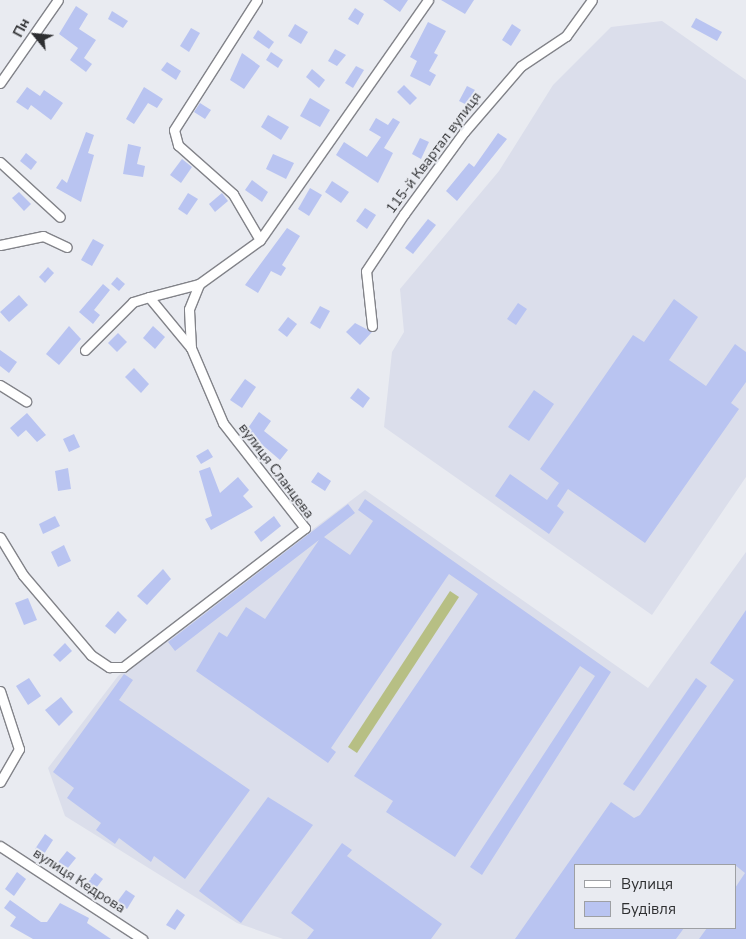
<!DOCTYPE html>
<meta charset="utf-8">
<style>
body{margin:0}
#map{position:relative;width:746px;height:939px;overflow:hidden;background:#e9ebf1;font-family:"Nunito Sans",sans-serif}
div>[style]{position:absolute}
.built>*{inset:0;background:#dbdeeb}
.green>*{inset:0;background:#b7bf84}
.building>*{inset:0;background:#b9c4f1}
.roads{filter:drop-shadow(1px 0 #828389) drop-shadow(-1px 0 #828389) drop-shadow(0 1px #828389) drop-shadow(0 -1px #828389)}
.minor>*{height:9px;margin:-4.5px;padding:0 4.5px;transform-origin:4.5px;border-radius:4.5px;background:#fff}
span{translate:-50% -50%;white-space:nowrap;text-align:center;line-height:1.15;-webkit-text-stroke:4px #e9ebf1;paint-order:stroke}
.street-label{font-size:14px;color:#2e2f31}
.legend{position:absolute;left:574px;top:864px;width:162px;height:65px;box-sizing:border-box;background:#e9ebf1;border:1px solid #9ea0a4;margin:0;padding:6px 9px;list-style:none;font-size:15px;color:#2e2f31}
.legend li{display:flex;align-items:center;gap:10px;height:25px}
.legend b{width:25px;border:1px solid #9ea0a4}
.north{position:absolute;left:10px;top:10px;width:50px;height:50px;-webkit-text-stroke:4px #e9ebf1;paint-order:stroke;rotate:298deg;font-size:14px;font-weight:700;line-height:20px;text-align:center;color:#2e2f31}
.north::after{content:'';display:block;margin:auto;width:18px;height:22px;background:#2e2f31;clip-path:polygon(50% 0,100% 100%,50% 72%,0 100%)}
</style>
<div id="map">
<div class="built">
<i style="clip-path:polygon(662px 21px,746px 80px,746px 477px,652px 615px,384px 427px,392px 352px,404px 332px,400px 289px,499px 171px,553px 85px,611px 27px)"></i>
<i style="clip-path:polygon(evenodd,365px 490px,648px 688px,746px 552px,746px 939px,283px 939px,237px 923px,65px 816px,48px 768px,118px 676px,365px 490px,575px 865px,735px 865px,735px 928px,575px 928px,575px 865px)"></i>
</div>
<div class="green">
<i style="clip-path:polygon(450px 591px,459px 597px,357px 753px,348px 747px)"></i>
</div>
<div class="building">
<i style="clip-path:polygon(383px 0,408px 0,400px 12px)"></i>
<i style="clip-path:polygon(441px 0,474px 0,465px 14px)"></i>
<i style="clip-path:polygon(76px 6px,88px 14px,79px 29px,96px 40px,84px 58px,92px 64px,86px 72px,70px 60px,78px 48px,59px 34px)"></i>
<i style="clip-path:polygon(355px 8px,364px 14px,358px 25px,348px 19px)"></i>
<i style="clip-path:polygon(112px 11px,128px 21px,123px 28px,108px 19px)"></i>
<i style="clip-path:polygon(696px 18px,722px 32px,717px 41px,691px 27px)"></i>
<i style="clip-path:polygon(428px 22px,446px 31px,434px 53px,438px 55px,429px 71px,436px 75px,430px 86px,410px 76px,417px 61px,410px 57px)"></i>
<i style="clip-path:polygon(295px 24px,308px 32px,301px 44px,288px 36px)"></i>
<i style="clip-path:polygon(512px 24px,521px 30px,511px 46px,502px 40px)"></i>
<i style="clip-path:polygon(191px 28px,200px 33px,189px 52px,180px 46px)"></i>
<i style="clip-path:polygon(258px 30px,274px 42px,269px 49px,253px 38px)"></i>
<i style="clip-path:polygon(335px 49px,346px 55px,337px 66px,328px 61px)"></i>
<i style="clip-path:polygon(271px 52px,283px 60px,278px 68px,266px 60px)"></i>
<i style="clip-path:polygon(242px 53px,260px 66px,244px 89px,230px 80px)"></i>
<i style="clip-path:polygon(167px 62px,181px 71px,176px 80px,161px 70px)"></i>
<i style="clip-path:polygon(356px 66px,364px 70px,353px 88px,345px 83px)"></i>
<i style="clip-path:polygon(312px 69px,325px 80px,319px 88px,306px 77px)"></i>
<i style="clip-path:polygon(404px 85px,417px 98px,410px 105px,397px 92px)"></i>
<i style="clip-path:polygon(467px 86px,475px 90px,467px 105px,459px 101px)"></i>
<i style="clip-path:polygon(27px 87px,40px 96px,44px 90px,63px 103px,51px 120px,31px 105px,28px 110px,16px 102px)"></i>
<i style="clip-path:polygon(144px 87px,163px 99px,157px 108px,148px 103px,134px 124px,126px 119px)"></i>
<i style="clip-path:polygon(310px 98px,330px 110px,320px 127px,300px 116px)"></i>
<i style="clip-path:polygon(200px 103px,211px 110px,205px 119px,194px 112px)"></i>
<i style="clip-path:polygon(268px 115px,289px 127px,281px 140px,261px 127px)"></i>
<i style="clip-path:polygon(376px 118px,388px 125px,393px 118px,400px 122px,384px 148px,393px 153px,378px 183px,336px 155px,344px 142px,367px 157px,381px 137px,369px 130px)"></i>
<i style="clip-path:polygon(86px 132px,94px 135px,88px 153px,94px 155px,81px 202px,56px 188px,62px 179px,67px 183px)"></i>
<i style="clip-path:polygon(498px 133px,507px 139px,457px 201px,446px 191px,469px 163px,474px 167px)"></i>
<i style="clip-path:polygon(420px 138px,429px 142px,421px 159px,412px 154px)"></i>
<i style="clip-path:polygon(128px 144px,141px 147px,137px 164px,145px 166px,143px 177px,123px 174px)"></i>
<i style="clip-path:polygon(26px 153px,37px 162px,31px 170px,20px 161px)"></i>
<i style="clip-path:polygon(273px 154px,294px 163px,286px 179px,266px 169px)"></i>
<i style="clip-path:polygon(182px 159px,192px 167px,181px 183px,170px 175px)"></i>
<i style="clip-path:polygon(252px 180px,268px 192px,262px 202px,245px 190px)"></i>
<i style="clip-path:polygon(332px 181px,349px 192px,341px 203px,325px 192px)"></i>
<i style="clip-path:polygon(310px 188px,322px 195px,309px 216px,298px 209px)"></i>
<i style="clip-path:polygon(19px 192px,31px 204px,24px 211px,12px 198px)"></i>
<i style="clip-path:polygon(188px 193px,198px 199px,187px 215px,178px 209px)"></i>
<i style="clip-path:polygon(222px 193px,228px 201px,215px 212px,209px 204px)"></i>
<i style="clip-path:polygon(365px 208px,376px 215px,367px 229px,356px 221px)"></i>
<i style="clip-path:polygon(428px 219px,436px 225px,413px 254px,405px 248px)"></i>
<i style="clip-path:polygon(287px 228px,300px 236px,282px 265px,286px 268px,281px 276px,271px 271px,258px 293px,245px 285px)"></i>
<i style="clip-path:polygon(93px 239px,104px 245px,92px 266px,81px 260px)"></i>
<i style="clip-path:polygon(48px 267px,54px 273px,45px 283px,39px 277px)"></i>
<i style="clip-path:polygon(117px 277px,125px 284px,119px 291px,111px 284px)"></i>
<i style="clip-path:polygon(103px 284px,110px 290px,94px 310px,100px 315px,93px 324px,79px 312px)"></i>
<i style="clip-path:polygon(19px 295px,28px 305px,9px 322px,0 312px)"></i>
<i style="clip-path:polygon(674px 299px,698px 317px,669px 360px,706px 386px,735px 344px,746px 352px,746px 382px,731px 403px,739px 409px,645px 543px,568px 489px,557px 506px,564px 512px,549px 534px,495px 496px,510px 474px,547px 500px,559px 483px,540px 469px,633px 335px,644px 342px)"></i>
<i style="clip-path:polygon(518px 303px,527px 309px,516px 325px,507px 319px)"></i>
<i style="clip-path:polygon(320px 306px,330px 311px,320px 329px,310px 323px)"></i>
<i style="clip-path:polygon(288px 317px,297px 324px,287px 337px,278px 330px)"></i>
<i style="clip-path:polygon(355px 323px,372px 332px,360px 345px,346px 332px)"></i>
<i style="clip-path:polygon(69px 326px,81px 339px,59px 365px,46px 354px)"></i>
<i style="clip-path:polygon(153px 326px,165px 337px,155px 349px,143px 338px)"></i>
<i style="clip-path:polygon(118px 333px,127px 342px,117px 352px,108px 343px)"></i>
<i style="clip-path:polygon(0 350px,17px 362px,9px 373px,0 366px)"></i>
<i style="clip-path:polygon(134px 368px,149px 384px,141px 393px,125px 377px)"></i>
<i style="clip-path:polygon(245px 379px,256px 387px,242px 408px,230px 400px)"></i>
<i style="clip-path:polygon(358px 388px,370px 398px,363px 408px,350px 398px)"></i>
<i style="clip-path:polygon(534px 390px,554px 404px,529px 441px,508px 427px)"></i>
<i style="clip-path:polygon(259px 412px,271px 421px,264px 431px,288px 450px,280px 460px,246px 431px)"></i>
<i style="clip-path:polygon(27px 413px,46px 435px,37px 442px,26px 430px,18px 437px,10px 428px)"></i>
<i style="clip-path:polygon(74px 434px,80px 447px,69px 452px,63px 439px)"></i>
<i style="clip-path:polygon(208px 449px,213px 457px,201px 464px,196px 456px)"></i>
<i style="clip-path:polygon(210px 467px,220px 493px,238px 477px,249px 490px,243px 496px,253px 507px,211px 530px,205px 519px,212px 516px,199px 471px)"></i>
<i style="clip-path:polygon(68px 468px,71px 489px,58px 491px,55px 471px)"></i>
<i style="clip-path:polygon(318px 472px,331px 481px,325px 491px,311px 482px)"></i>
<i style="clip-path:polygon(365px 499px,611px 672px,482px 875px,470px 867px,595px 676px,580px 666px,455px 857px,386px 812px,393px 801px,354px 776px,478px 594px,449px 574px,331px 748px,336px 752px,328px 763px,196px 671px,219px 632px,227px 637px,246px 607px,265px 619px,319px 540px,175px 651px,168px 642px,348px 504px,355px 513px,324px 537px,350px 555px,373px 521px,358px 510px)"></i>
<i style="clip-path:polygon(55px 516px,60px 526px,43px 534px,39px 524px)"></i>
<i style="clip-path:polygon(274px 516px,281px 526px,261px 542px,254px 532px)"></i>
<i style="clip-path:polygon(64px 545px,71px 561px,58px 567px,51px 552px)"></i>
<i style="clip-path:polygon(163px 569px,171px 579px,147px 605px,137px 596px)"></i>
<i style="clip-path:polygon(28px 598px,37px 620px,24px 625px,15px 603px)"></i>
<i style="clip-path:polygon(746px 610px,746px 939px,699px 939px,707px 928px,735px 928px,735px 888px,745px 873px,735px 865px,575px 865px,575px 928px,684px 928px,676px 939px,515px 939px,611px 802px,634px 818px,640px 815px,732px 683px,734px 680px,710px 663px)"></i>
<i style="clip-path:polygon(118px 611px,127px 620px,115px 634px,105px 626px)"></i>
<i style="clip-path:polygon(65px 643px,72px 651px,60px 662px,53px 655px)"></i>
<i style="clip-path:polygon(124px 674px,133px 680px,119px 700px,250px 790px,185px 879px,154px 856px,151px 862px,119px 838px,115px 844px,96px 830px,101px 823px,67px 798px,74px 788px,53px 772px)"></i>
<i style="clip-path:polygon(29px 678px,41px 696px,28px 705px,16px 686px)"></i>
<i style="clip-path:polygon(696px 678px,707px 686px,634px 791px,623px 784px)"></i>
<i style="clip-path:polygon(61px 697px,73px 712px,59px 726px,45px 710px)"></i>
<i style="clip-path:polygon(268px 797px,313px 825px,241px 923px,199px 891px)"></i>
<i style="clip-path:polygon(45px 834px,53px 840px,44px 854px,35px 849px)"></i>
<i style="clip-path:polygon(342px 843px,352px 850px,347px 856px,442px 924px,431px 939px,307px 939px,314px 930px,291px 913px)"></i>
<i style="clip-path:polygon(67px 851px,76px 858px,63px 874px,55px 866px)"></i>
<i style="clip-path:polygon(17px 872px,26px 879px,14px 896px,5px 889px)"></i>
<i style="clip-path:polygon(95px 873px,103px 879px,93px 892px,85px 886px)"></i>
<i style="clip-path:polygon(126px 890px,135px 896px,127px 909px,117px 902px)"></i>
<i style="clip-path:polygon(10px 900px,41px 922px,47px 922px,60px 903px,89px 918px,87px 923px,111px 939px,33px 939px,10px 926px,16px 917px,4px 908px)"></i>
<i style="clip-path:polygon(177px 909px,185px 915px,175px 930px,166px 925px)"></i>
</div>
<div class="roads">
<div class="minor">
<i style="left:257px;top:0;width:154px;rotate:122.6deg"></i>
<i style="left:174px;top:130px;width:16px;rotate:75deg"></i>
<i style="left:178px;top:145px;width:74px;rotate:41.7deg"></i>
<i style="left:233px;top:194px;width:53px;rotate:59.6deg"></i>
<i style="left:0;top:83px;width:101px;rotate:-55.1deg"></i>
<i style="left:0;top:162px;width:81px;rotate:42.5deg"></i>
<i style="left:0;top:245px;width:44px;rotate:-11.8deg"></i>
<i style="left:43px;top:236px;width:26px;rotate:25deg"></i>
<i style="left:149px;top:297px;width:52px;rotate:-14.6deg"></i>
<i style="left:199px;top:284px;width:75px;rotate:-35.8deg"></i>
<i style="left:260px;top:240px;width:293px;rotate:-55deg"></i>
<i style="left:372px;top:326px;width:55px;rotate:-96.2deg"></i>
<i style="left:366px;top:271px;width:69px;rotate:-56.3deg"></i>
<i style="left:404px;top:214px;width:102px;rotate:-53.8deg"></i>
<i style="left:464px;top:132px;width:87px;rotate:-49.2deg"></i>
<i style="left:521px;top:66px;width:54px;rotate:-33.7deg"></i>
<i style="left:566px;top:36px;width:44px;rotate:-54.2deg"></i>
<i style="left:191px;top:348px;width:39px;rotate:-93deg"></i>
<i style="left:189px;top:309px;width:27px;rotate:-68deg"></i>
<i style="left:0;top:385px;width:31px;rotate:32deg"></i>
<i style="left:0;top:537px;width:44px;rotate:58.8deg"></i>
<i style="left:23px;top:575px;width:105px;rotate:49.6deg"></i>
<i style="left:91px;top:655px;width:22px;rotate:34deg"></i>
<i style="left:109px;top:667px;width:14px"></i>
<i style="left:123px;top:667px;width:229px;rotate:-37.4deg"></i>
<i style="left:305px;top:528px;width:133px;rotate:-128deg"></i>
<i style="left:223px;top:423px;width:82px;rotate:-113.1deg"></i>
<i style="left:191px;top:348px;width:66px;rotate:-129.5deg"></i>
<i style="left:149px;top:297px;width:17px;rotate:163deg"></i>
<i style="left:133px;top:302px;width:68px;rotate:135deg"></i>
<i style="left:0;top:691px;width:61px;rotate:71.9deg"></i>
<i style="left:19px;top:749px;width:38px;rotate:120deg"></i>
<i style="left:0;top:846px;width:170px;rotate:33.2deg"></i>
</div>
</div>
<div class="street-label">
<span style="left:434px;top:153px;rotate:-53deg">115-й Квартал вулиця</span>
<span style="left:276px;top:471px;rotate:53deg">вулиця Сланцева</span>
<span style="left:79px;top:881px;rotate:33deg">вулиця Кедрова</span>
</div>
<ul class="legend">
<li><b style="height:6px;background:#fff"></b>Вулиця</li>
<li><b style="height:14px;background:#b9c4f1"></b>Будівля</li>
</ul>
<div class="north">Пн</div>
</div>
